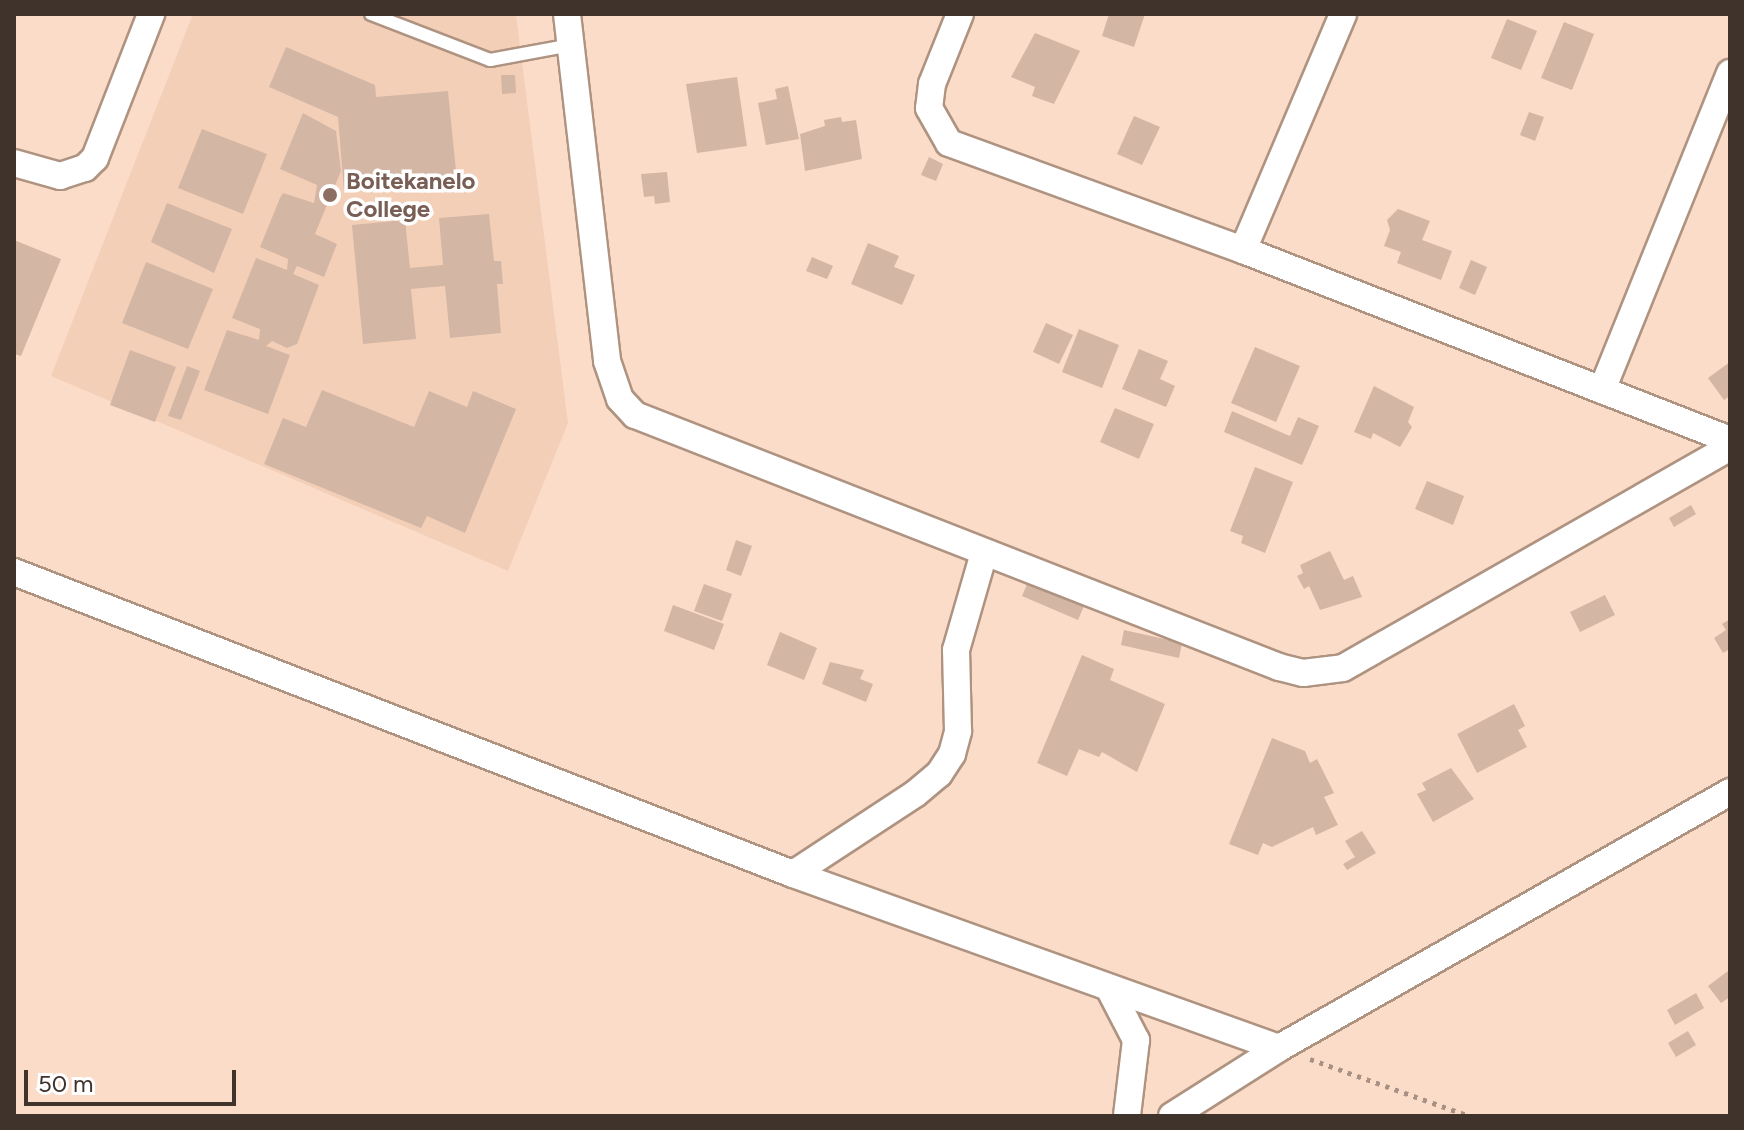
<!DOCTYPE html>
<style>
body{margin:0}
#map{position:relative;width:1744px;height:1130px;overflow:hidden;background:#fadcc9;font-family:Figtree,sans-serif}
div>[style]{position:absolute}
.built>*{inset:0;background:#f4cfb8}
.building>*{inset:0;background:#d3b6a4}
.path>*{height:5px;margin-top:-2.5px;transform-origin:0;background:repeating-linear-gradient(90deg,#a79184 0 4px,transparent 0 10px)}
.roads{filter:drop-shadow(2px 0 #af9381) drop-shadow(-2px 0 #af9381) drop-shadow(0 2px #af9381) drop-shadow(0 -2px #af9381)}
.service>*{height:12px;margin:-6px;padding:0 6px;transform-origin:6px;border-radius:6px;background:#fff}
.minor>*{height:26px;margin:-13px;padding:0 13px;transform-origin:13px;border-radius:13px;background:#fff}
.dots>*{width:22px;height:22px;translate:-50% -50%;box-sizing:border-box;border:4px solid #fff;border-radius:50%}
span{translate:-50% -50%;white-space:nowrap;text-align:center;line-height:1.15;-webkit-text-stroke:7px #fff;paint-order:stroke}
.education-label{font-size:24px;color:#785e54;font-weight:700}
.left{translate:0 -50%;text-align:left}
.frame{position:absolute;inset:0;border:16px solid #3f332c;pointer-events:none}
.scale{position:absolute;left:24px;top:1070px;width:212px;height:36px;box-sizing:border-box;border:4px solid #3f332c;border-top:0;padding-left:10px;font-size:24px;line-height:28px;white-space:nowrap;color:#3f332c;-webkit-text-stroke:6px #fff;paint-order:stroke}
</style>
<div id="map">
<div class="built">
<i style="clip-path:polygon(193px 14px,516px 15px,568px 423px,508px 571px,51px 376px)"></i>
</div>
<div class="building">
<i style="clip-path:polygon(1109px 14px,1145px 14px,1134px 47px,1102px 36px)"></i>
<i style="clip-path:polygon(1507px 19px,1537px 31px,1521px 70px,1491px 58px)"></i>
<i style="clip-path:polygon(1564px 22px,1594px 34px,1572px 90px,1541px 78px)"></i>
<i style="clip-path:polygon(1035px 33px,1080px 51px,1054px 104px,1032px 96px,1035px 87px,1011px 77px)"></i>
<i style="clip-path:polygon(286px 47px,375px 85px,376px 97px,448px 91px,457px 181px,344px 191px,338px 117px,269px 87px)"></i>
<i style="clip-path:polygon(501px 75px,515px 75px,516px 93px,502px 94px)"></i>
<i style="clip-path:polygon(737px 77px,747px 146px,697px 153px,686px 84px)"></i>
<i style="clip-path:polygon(788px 86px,799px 139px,766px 145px,758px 103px,777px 99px,775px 89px)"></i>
<i style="clip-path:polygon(1529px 112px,1544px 117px,1535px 141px,1520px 135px)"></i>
<i style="clip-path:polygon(303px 113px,336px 131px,341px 171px,315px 234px,337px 244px,324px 277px,297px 266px,293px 274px,319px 285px,297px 344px,287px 348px,272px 341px,266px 346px,290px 355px,268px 414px,204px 390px,227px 330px,259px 340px,260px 329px,232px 318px,256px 258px,287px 270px,288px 259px,260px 247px,280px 198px,283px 193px,314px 203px,317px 185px,280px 169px)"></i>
<i style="clip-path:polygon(1134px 116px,1160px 127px,1142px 165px,1117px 154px)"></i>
<i style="clip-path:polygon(841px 117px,842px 122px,856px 120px,862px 159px,805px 171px,800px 134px,825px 126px,824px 120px)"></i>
<i style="clip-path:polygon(202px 129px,267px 154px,243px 214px,178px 188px)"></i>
<i style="clip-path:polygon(929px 157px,943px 164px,936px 181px,921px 175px)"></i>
<i style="clip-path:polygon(667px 172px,670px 202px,655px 204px,654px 196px,644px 197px,641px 174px)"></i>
<i style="clip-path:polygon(167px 203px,232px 229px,214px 273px,151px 242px)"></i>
<i style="clip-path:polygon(1398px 209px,1430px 221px,1422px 240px,1452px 251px,1441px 280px,1397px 263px,1401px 252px,1384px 246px,1390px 230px,1387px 220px)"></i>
<i style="clip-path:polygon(489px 214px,494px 261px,501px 261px,503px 284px,497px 284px,501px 333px,450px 338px,445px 286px,411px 289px,416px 339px,363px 344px,352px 225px,405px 220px,410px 268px,443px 265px,439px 218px)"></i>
<i style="clip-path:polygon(14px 240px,61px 259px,21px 356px,14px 354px)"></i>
<i style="clip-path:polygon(868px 243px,899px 256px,894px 267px,915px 275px,902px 305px,851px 284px)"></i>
<i style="clip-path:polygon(812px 257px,833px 266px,827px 279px,806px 271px)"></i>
<i style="clip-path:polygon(1471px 260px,1487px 267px,1475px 295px,1459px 288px)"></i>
<i style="clip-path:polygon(146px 262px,213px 289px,188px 349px,122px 323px)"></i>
<i style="clip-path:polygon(1046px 323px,1073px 335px,1059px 364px,1033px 352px)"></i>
<i style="clip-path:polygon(1079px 329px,1119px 345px,1102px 388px,1062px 372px)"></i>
<i style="clip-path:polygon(1255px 347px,1300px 366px,1276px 422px,1231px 403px)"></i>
<i style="clip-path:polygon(1139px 349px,1168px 361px,1160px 379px,1175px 386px,1166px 407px,1122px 389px)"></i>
<i style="clip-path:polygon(130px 350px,176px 367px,155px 422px,110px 405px)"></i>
<i style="clip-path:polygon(1730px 362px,1730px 396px,1724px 400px,1708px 378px)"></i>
<i style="clip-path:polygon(187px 366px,200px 371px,181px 420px,168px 416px)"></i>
<i style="clip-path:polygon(1374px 386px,1414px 407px,1408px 422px,1412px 427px,1400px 447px,1373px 433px,1371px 439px,1354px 432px)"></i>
<i style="clip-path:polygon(322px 390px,414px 427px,429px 391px,467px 407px,473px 391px,516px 409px,465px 533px,427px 516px,421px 528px,264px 464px,283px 418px,306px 427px)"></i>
<i style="clip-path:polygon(1115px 408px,1154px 424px,1139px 459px,1100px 442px)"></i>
<i style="clip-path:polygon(1232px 411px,1290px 436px,1298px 417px,1319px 426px,1302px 465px,1224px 432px)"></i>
<i style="clip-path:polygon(1255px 467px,1293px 482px,1265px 553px,1241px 543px,1243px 536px,1230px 531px)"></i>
<i style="clip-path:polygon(1427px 481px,1464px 496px,1453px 525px,1415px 509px)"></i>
<i style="clip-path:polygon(1691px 505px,1696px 514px,1674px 527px,1669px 518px)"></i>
<i style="clip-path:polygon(736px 540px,752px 546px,741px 576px,726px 570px)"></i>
<i style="clip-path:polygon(1330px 551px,1344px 580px,1353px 576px,1362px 597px,1320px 610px,1309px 586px,1304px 589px,1297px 576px,1303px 573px,1300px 565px)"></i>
<i style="clip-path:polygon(1028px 582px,1084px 606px,1078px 620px,1022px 596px)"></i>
<i style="clip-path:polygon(704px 584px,732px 594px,722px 621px,694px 611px)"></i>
<i style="clip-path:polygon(1605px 595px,1615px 615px,1580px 632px,1570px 612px)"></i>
<i style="clip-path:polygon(673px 605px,724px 624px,714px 650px,664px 631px)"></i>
<i style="clip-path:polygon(1730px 619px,1730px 649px,1723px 653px,1714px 638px,1726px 630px,1722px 624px)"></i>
<i style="clip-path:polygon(1124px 630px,1182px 643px,1179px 658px,1121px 645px)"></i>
<i style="clip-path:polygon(780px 632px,817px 648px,804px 680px,767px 665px)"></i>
<i style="clip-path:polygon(1082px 655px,1114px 669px,1110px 680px,1165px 704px,1137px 772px,1102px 752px,1099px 757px,1079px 749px,1067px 776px,1037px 763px)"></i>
<i style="clip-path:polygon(830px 662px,864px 670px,860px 679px,873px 684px,866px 702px,822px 684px)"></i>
<i style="clip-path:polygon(1514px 704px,1525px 726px,1518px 730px,1527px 747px,1477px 773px,1457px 734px)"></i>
<i style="clip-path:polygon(1272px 738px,1305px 751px,1310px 763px,1317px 759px,1334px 793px,1324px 797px,1338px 825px,1316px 835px,1313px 827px,1272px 847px,1263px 843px,1258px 855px,1229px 844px)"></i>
<i style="clip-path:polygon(1451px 768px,1474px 799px,1433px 822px,1417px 794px,1426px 790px,1422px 783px)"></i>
<i style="clip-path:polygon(1362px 831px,1376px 853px,1347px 870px,1343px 864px,1355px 857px,1345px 841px)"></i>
<i style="clip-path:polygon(1728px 971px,1730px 997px,1721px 1003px,1708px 986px)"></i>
<i style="clip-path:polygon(1696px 993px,1704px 1008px,1675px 1025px,1667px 1010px)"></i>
<i style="clip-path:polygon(1688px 1031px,1696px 1045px,1676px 1057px,1668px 1043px)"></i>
</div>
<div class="path">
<i style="left:1310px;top:1059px;width:169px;rotate:19.7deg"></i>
</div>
<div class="roads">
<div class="service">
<i style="left:371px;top:14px;width:128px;rotate:21.1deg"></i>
<i style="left:490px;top:60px;width:82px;rotate:-10.5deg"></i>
</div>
<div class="minor">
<i style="left:567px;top:14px;width:349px;rotate:83.4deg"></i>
<i style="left:607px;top:361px;width:40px;rotate:71.1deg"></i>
<i style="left:620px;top:399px;width:22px;rotate:47deg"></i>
<i style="left:635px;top:415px;width:692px;rotate:21.37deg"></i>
<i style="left:1279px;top:667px;width:25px;rotate:14deg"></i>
<i style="left:1303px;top:673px;width:40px;rotate:-7.1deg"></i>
<i style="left:1343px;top:668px;width:446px;rotate:-29.7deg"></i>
<i style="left:960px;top:14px;width:75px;rotate:111.8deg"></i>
<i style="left:932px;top:84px;width:24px;rotate:97deg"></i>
<i style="left:929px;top:108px;width:40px;rotate:60.3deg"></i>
<i style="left:949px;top:143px;width:313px;rotate:20deg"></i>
<i style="left:1243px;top:250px;width:523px;rotate:21.31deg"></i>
<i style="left:14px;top:163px;width:48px;rotate:15.8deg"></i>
<i style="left:60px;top:176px;width:26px;rotate:-18deg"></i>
<i style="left:85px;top:168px;width:14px;rotate:-45deg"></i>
<i style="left:95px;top:158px;width:155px;rotate:-68.7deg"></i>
<i style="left:1243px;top:250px;width:256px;rotate:-67deg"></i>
<i style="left:1602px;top:390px;width:342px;rotate:-68deg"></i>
<i style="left:14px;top:572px;width:835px;rotate:21.19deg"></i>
<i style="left:793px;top:874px;width:516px;rotate:19.7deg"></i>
<i style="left:793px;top:874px;width:146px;rotate:-33.3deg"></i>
<i style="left:915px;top:794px;width:31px;rotate:-40deg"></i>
<i style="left:939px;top:774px;width:24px;rotate:-57deg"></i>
<i style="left:952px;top:754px;width:24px;rotate:-75deg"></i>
<i style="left:958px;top:731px;width:81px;rotate:-91.4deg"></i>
<i style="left:956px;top:650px;width:101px;rotate:-73.9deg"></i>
<i style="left:1109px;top:988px;width:59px;rotate:62.6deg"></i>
<i style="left:1136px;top:1040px;width:77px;rotate:96.8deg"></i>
<i style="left:1172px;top:1116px;width:127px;rotate:-32.4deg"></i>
<i style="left:1279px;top:1048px;width:519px;rotate:-29.58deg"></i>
</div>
</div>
<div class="dots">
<i style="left:330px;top:195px;background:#8d6e63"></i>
</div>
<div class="education-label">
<span class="left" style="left:346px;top:195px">Boitekanelo<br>College</span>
</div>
<div class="frame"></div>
<div class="scale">50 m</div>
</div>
